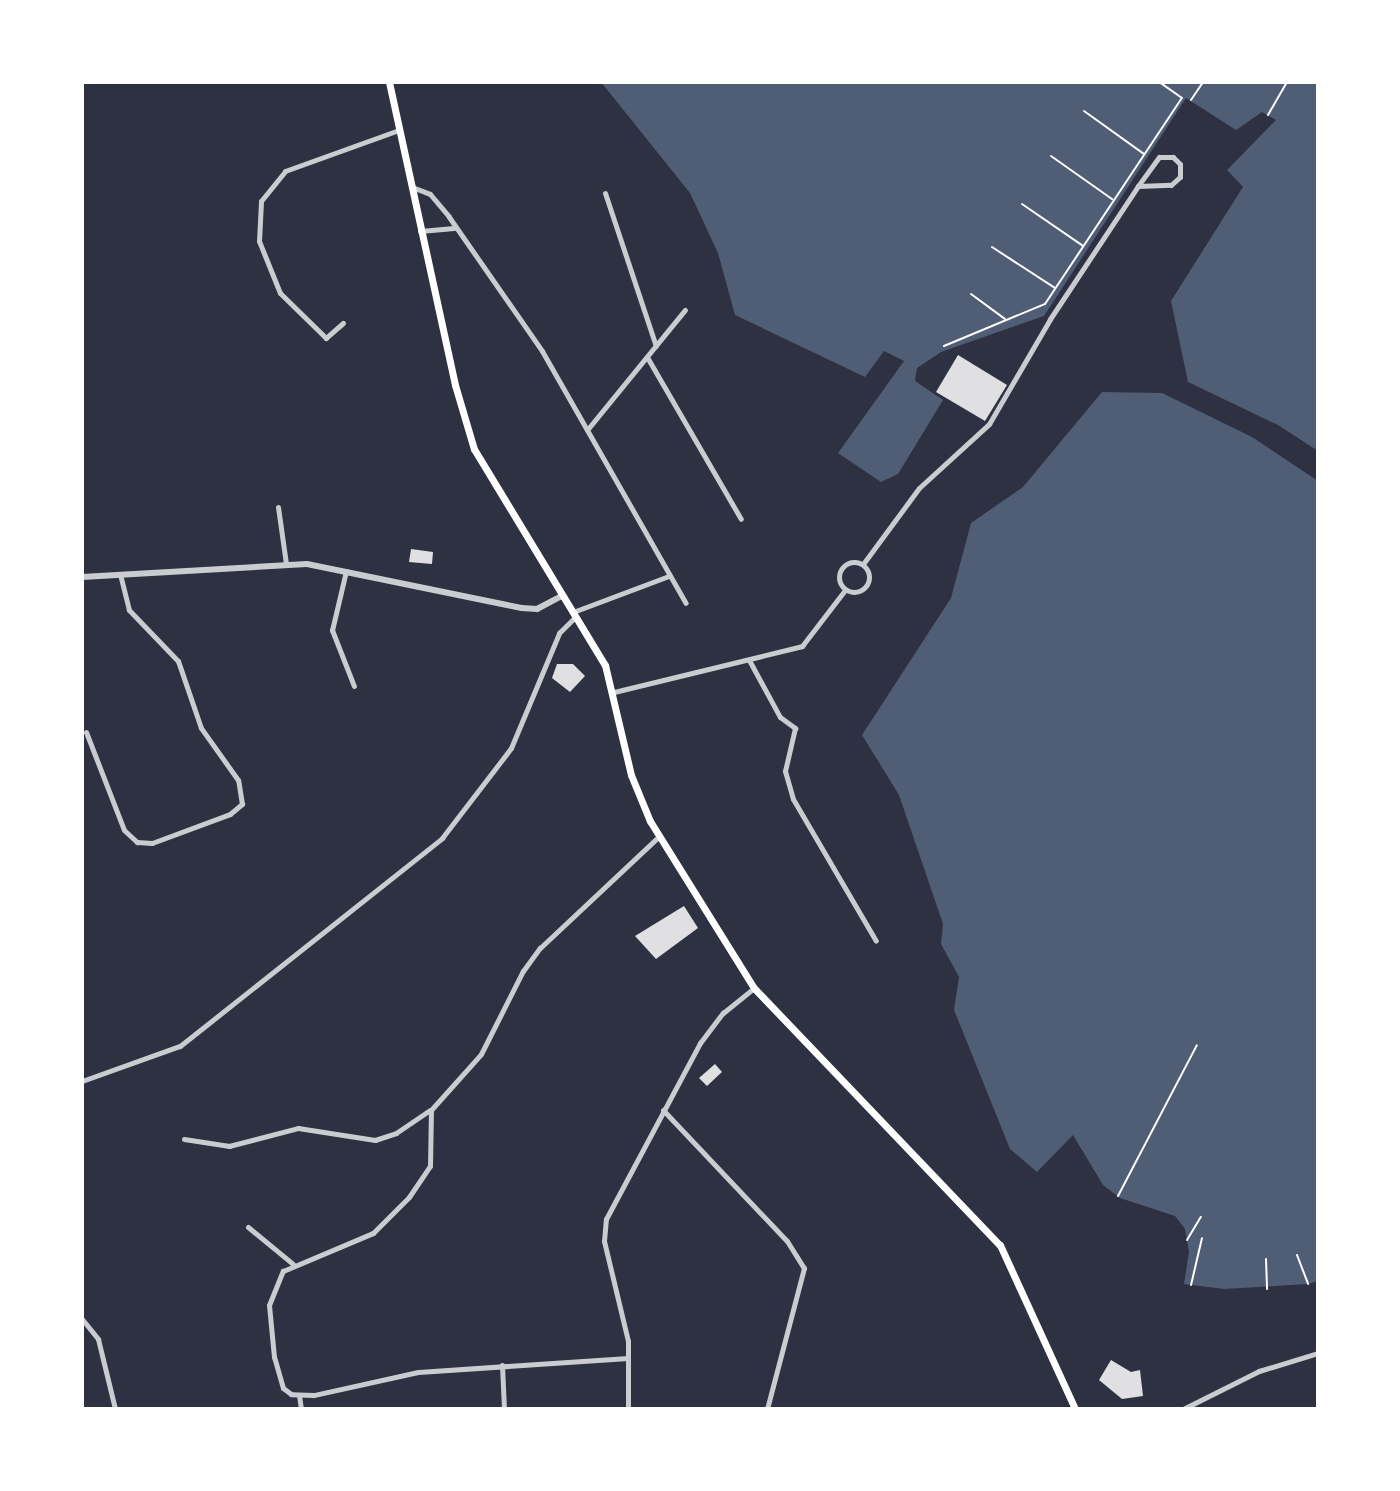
<!DOCTYPE html>
<style>
body{margin:0}
#map{position:relative;width:1400px;height:1491px;overflow:hidden;background:#2d3142;font-family:Raleway,sans-serif}
div>[style]{position:absolute}
.water>*{inset:0;background:#4f5d75}
.building>*{inset:0;background:#e0e0e3}
.path>*{height:2px;margin:-1px;padding:0 1px;transform-origin:1px;border-radius:1px;background:#fff}
.minor>*{height:5px;margin:-2.5px;padding:0 2.5px;transform-origin:2.5px;border-radius:2.5px;background:#caccd0}
.minor>.ring{margin:-2.5px;padding:0;box-sizing:content-box;background:none;border:5px solid #caccd0;border-radius:50%}
.tertiary>*{height:6px;margin:-3px;padding:0 3px;transform-origin:3px;border-radius:3px;background:#caccd0}
.secondary>*{height:7px;margin:-3.5px;padding:0 3.5px;transform-origin:3.5px;border-radius:3.5px;background:#fff}
span{translate:-50% -50%;white-space:nowrap;text-align:center;line-height:1.15;-webkit-text-stroke:7px #fff;paint-order:stroke}
.frame{position:absolute;inset:0;border:84px solid #fff;pointer-events:none}
</style>
<div id="map">
<div class="water">
<i style="clip-path:polygon(601px 82px,1318px 82px,1318px 451px,1278px 425px,1188px 382px,1171px 301px,1243px 187px,1227px 170px,1276px 120px,1262px 112px,1236px 130px,1186px 98px,1044px 316px,941px 352px,917px 368px,915px 381px,943px 400px,898px 474px,881px 482px,838px 453px,904px 361px,884px 351px,865px 377px,735px 315px,718px 253px,690px 193px)"></i>
<i style="clip-path:polygon(1102px 392px,1162px 393px,1252px 437px,1318px 481px,1318px 1281px,1308px 1284px,1224px 1289px,1184px 1284px,1189px 1252px,1185px 1229px,1175px 1216px,1120px 1198px,1103px 1185px,1073px 1135px,1037px 1172px,1010px 1149px,954px 1010px,959px 977px,941px 944px,943px 924px,899px 795px,862px 735px,951px 598px,971px 523px,1023px 487px)"></i>
</div>
<div class="building">
<i style="clip-path:polygon(958px 355px,1007px 385px,985px 421px,936px 392px)"></i>
<i style="clip-path:polygon(411px 549px,433px 552px,432px 564px,409px 562px)"></i>
<i style="clip-path:polygon(557px 664px,573px 664px,585px 676px,570px 692px,552px 678px)"></i>
<i style="clip-path:polygon(684px 906px,698px 928px,656px 959px,635px 936px)"></i>
<i style="clip-path:polygon(715px 1064px,722px 1072px,707px 1086px,699px 1078px)"></i>
<i style="clip-path:polygon(1111px 1360px,1131px 1372px,1140px 1370px,1143px 1396px,1122px 1399px,1099px 1380px)"></i>
</div>
<div class="path">
<i style="left:1191px;top:100px;width:22px;rotate:-56deg"></i>
<i style="left:1084px;top:111px;width:74px;rotate:35.6deg"></i>
<i style="left:1268px;top:115px;width:38px;rotate:-60deg"></i>
<i style="left:1051px;top:156px;width:75px;rotate:35.2deg"></i>
<i style="left:1022px;top:204px;width:74px;rotate:34.5deg"></i>
<i style="left:992px;top:247px;width:75px;rotate:33.1deg"></i>
<i style="left:971px;top:294px;width:42px;rotate:36.3deg"></i>
<i style="left:944px;top:346px;width:109px;rotate:-22.6deg"></i>
<i style="left:1045px;top:304px;width:247px;rotate:-56.4deg"></i>
<i style="left:1182px;top:98px;width:28px;rotate:-145deg"></i>
<i style="left:1118px;top:1196px;width:170px;rotate:-62.4deg"></i>
<i style="left:1187px;top:1240px;width:27px;rotate:-59deg"></i>
<i style="left:1297px;top:1255px;width:31px;rotate:69deg"></i>
<i style="left:1266px;top:1259px;width:30px;rotate:88deg"></i>
<i style="left:1191px;top:1285px;width:48px;rotate:-76.8deg"></i>
</div>
<div class="minor">
<i style="left:412px;top:187px;width:19px;rotate:21deg"></i>
<i style="left:430px;top:194px;width:30px;rotate:50deg"></i>
<i style="left:449px;top:217px;width:163px;rotate:55.2deg"></i>
<i style="left:542px;top:351px;width:290px;rotate:60.3deg"></i>
<i style="left:605px;top:193px;width:161px;rotate:71.6deg"></i>
<i style="left:420px;top:231px;width:34px;rotate:-5deg"></i>
<i style="left:343px;top:323px;width:23px;rotate:139deg"></i>
<i style="left:326px;top:338px;width:64px;rotate:-135.6deg"></i>
<i style="left:280px;top:293px;width:56px;rotate:-112deg"></i>
<i style="left:259px;top:241px;width:40px;rotate:-87.1deg"></i>
<i style="left:261px;top:201px;width:38px;rotate:-51deg"></i>
<i style="left:285px;top:171px;width:121px;rotate:-19.8deg"></i>
<i style="left:647px;top:357px;width:187px;rotate:59.9deg"></i>
<i style="left:587px;top:430px;width:155px;rotate:-50.8deg"></i>
<i style="left:278px;top:507px;width:58px;rotate:82deg"></i>
<i class="ring" style="left:839px;top:562px;width:25px;height:25px"></i>
<i style="left:863px;top:564px;width:94px;rotate:-53.6deg"></i>
<i style="left:919px;top:488px;width:95px;rotate:-42.4deg"></i>
<i style="left:989px;top:424px;width:121px;rotate:-59.8deg"></i>
<i style="left:1050px;top:319px;width:159px;rotate:-56.5deg"></i>
<i style="left:1138px;top:186px;width:33px;rotate:-2deg"></i>
<i style="left:1171px;top:185px;width:12px;rotate:-42deg"></i>
<i style="left:1180px;top:177px;width:13px;rotate:-90deg"></i>
<i style="left:1180px;top:164px;width:10px;rotate:-135deg"></i>
<i style="left:1173px;top:157px;width:14px;rotate:180deg"></i>
<i style="left:1159px;top:157px;width:36px;rotate:126deg"></i>
<i style="left:346px;top:571px;width:61px;rotate:103.3deg"></i>
<i style="left:332px;top:630px;width:60px;rotate:68.6deg"></i>
<i style="left:573px;top:612px;width:103px;rotate:-20.6deg"></i>
<i style="left:749px;top:660px;width:65px;rotate:61.5deg"></i>
<i style="left:780px;top:717px;width:19px;rotate:36deg"></i>
<i style="left:795px;top:728px;width:44px;rotate:103.1deg"></i>
<i style="left:785px;top:771px;width:29px;rotate:74deg"></i>
<i style="left:793px;top:799px;width:164px;rotate:59.7deg"></i>
<i style="left:614px;top:692px;width:194px;rotate:-13.7deg"></i>
<i style="left:802px;top:646px;width:71px;rotate:-52.5deg"></i>
<i style="left:86px;top:732px;width:105px;rotate:68.8deg"></i>
<i style="left:124px;top:830px;width:18px;rotate:43deg"></i>
<i style="left:137px;top:842px;width:15px;rotate:4deg"></i>
<i style="left:152px;top:843px;width:83px;rotate:-20.4deg"></i>
<i style="left:230px;top:814px;width:16px;rotate:-40deg"></i>
<i style="left:242px;top:804px;width:24px;rotate:-99deg"></i>
<i style="left:238px;top:780px;width:64px;rotate:-125.4deg"></i>
<i style="left:201px;top:728px;width:71px;rotate:-108.9deg"></i>
<i style="left:178px;top:661px;width:71px;rotate:-133.9deg"></i>
<i style="left:129px;top:610px;width:36px;rotate:-104deg"></i>
<i style="left:82px;top:1081px;width:104px;rotate:-19.7deg"></i>
<i style="left:180px;top:1046px;width:335px;rotate:-38.4deg"></i>
<i style="left:442px;top:838px;width:113px;rotate:-52.5deg"></i>
<i style="left:511px;top:748px;width:125px;rotate:-67.3deg"></i>
<i style="left:559px;top:633px;width:21px;rotate:-45deg"></i>
<i style="left:663px;top:1110px;width:180px;rotate:46.6deg"></i>
<i style="left:787px;top:1241px;width:32px;rotate:58deg"></i>
<i style="left:804px;top:1268px;width:146px;rotate:104.7deg"></i>
<i style="left:184px;top:1139px;width:46px;rotate:8.8deg"></i>
<i style="left:229px;top:1146px;width:71px;rotate:-14.6deg"></i>
<i style="left:298px;top:1128px;width:78px;rotate:8.9deg"></i>
<i style="left:375px;top:1140px;width:22px;rotate:-18deg"></i>
<i style="left:396px;top:1133px;width:41px;rotate:-34.1deg"></i>
<i style="left:248px;top:1227px;width:58px;rotate:39.4deg"></i>
<i style="left:82px;top:1319px;width:26px;rotate:51deg"></i>
<i style="left:98px;top:1339px;width:72px;rotate:76.3deg"></i>
<i style="left:628px;top:1358px;width:210px;rotate:176.2deg"></i>
<i style="left:418px;top:1372px;width:107px;rotate:167.5deg"></i>
<i style="left:314px;top:1395px;width:23px;rotate:-178deg"></i>
<i style="left:291px;top:1394px;width:10px;rotate:-143deg"></i>
<i style="left:283px;top:1388px;width:32px;rotate:-106deg"></i>
<i style="left:274px;top:1357px;width:52px;rotate:-95.5deg"></i>
<i style="left:269px;top:1305px;width:37px;rotate:-68deg"></i>
<i style="left:283px;top:1271px;width:98px;rotate:-22.9deg"></i>
<i style="left:373px;top:1233px;width:51px;rotate:-45deg"></i>
<i style="left:409px;top:1197px;width:37px;rotate:-56deg"></i>
<i style="left:430px;top:1166px;width:56px;rotate:-89deg"></i>
<i style="left:431px;top:1110px;width:75px;rotate:-48.2deg"></i>
<i style="left:481px;top:1054px;width:93px;rotate:-63.2deg"></i>
<i style="left:523px;top:971px;width:29px;rotate:-54deg"></i>
<i style="left:540px;top:948px;width:162px;rotate:-43.2deg"></i>
<i style="left:502px;top:1365px;width:44px;rotate:87.4deg"></i>
<i style="left:299px;top:1395px;width:14px;rotate:82deg"></i>
<i style="left:628px;top:1409px;width:68px;rotate:-90deg"></i>
<i style="left:628px;top:1341px;width:103px;rotate:-103.5deg"></i>
<i style="left:604px;top:1241px;width:22px;rotate:-85deg"></i>
<i style="left:606px;top:1219px;width:200px;rotate:-61.9deg"></i>
<i style="left:700px;top:1043px;width:38px;rotate:-53deg"></i>
<i style="left:723px;top:1013px;width:40px;rotate:-39deg"></i>
<i style="left:1183px;top:1409px;width:85px;rotate:-26.6deg"></i>
<i style="left:1259px;top:1371px;width:62px;rotate:-17deg"></i>
</div>
<div class="tertiary">
<i style="left:82px;top:577px;width:225px;rotate:-3.3deg"></i>
<i style="left:307px;top:564px;width:219px;rotate:11.6deg"></i>
<i style="left:522px;top:608px;width:15px;rotate:4deg"></i>
<i style="left:537px;top:609px;width:27px;rotate:-28deg"></i>
</div>
<div class="secondary">
<i style="left:389px;top:82px;width:310px;rotate:77.7deg"></i>
<i style="left:455px;top:385px;width:67px;rotate:73.5deg"></i>
<i style="left:474px;top:449px;width:253px;rotate:58.8deg"></i>
<i style="left:605px;top:665px;width:113px;rotate:76.7deg"></i>
<i style="left:631px;top:775px;width:50px;rotate:67.6deg"></i>
<i style="left:650px;top:821px;width:197px;rotate:58.1deg"></i>
<i style="left:754px;top:988px;width:356px;rotate:46.3deg"></i>
<i style="left:1000px;top:1245px;width:180px;rotate:65.4deg"></i>
</div>
<div class="frame"></div>
</div>
